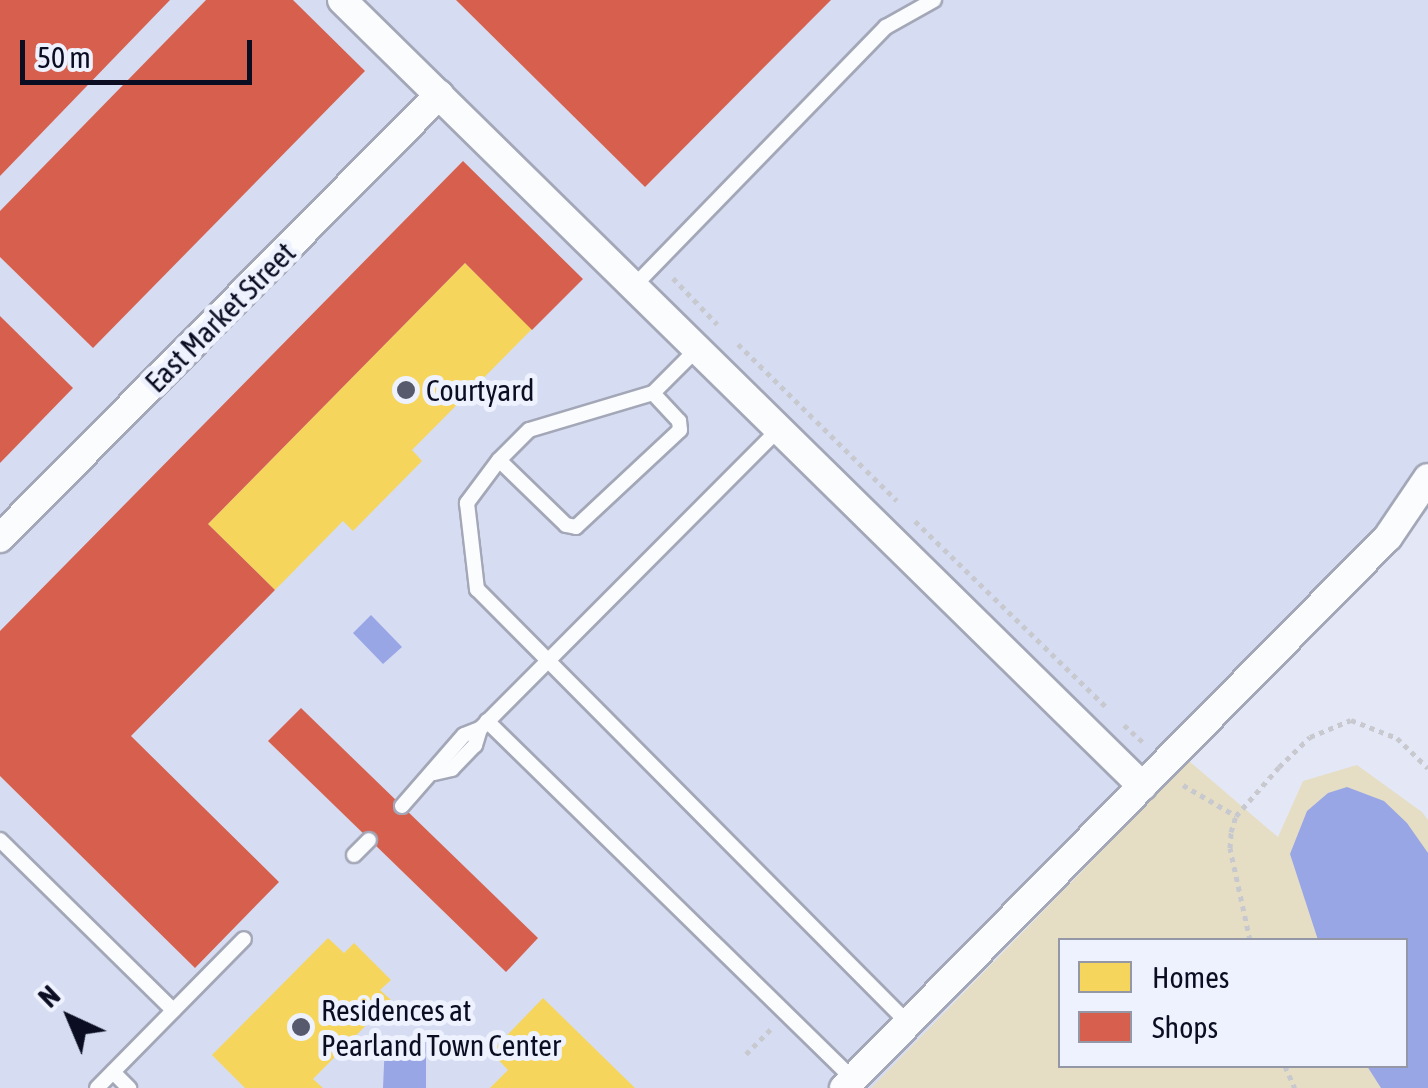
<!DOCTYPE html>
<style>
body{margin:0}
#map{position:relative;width:1428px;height:1088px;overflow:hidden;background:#e4e8f6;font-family:"Asap Condensed",sans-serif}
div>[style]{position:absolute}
.built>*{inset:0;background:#d6dcf1}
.green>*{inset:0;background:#e5dec4}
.water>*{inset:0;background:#99a6e6}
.homes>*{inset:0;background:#f6d55c}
.shops>*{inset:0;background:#d6604d}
.path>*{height:5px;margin-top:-2.5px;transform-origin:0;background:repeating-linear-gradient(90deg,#c8c9cf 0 5px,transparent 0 10px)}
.roads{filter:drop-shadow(2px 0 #a3a7b7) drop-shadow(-2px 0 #a3a7b7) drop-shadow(0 2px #a3a7b7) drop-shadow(0 -2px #a3a7b7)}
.service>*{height:14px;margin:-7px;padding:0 7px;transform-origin:7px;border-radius:7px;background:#fbfcfe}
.minor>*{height:28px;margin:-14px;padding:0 14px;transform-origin:14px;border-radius:14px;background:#fbfcfe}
.dots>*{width:28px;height:28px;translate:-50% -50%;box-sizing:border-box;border:5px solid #eef2fe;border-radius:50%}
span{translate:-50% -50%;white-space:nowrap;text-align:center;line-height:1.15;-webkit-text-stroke:10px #eef2fe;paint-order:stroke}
.street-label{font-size:30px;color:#0b0e23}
.poi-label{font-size:30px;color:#0b0e23}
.left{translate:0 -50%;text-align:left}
.legend{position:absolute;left:1058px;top:938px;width:350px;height:130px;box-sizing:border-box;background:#eef2fe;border:2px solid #9397a6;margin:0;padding:12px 18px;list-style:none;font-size:30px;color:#0b0e23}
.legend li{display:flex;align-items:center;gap:20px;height:50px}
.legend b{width:50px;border:2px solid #9397a6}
.north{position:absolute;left:20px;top:968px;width:100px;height:100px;-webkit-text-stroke:8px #eef2fe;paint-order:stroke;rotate:316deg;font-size:28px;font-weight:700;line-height:40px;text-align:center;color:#0b0e23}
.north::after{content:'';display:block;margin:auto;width:35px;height:45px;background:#0b0e23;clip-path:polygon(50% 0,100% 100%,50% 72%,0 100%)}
.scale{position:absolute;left:20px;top:40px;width:232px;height:45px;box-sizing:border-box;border:5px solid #0b0e23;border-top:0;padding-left:12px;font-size:30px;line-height:35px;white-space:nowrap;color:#0b0e23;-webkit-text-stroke:8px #eef2fe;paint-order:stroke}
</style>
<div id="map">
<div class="built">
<i style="clip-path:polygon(0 0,1428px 0,1428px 510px,871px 1088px,0 1088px)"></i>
</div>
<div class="green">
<i style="clip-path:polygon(evenodd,1189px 761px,1278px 837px,1303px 781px,1357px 765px,1422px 812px,1428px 820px,1428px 1088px,871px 1088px,1189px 761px,1060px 940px,1406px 940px,1406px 1066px,1060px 1066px,1060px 940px)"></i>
</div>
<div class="water">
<i style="clip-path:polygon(371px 615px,402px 647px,383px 664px,353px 633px)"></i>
<i style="clip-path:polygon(1347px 787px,1384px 801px,1407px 823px,1428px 853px,1428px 1088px,1381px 1088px,1367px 1066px,1406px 1066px,1406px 940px,1318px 940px,1290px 854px,1307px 811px,1328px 793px)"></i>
<i style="clip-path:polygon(426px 1039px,426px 1088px,383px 1088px,385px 1042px)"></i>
</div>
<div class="homes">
<i style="clip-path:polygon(465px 263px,532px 329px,412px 450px,422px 461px,353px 531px,343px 521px,275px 590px,208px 524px)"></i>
<i style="clip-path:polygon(328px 938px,344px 953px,354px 943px,391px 980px,380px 990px,391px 1000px,313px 1079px,323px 1088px,245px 1088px,212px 1055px)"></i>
<i style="clip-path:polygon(543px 998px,635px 1088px,490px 1088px,508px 1070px,491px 1052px)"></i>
</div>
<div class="shops">
<i style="clip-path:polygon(0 0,170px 0,0 176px)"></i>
<i style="clip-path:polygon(206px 0,293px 0,365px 71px,93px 348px,0 257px,0 211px)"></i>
<i style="clip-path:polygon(456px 0,831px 0,645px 187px)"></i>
<i style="clip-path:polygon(463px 161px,583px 279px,532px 330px,465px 263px,208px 524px,275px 590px,131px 736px,279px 882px,195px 968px,0 776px,0 631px)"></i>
<i style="clip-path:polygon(0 316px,73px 388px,0 463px)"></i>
<i style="clip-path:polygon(301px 708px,538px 938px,506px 972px,268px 741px)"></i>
</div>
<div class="path">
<i style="left:673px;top:278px;width:64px;rotate:46.3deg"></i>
<i style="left:738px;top:344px;width:223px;rotate:44.6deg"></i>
<i style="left:915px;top:521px;width:268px;rotate:44.2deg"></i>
<i style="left:1124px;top:725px;width:28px;rotate:42deg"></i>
<i style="left:1183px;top:785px;width:61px;rotate:30.3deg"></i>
<i style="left:1250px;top:940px;width:94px;rotate:-102.3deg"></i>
<i style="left:1230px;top:848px;width:16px;rotate:-86deg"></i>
<i style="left:1231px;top:832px;width:17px;rotate:-73deg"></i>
<i style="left:1236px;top:816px;width:65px;rotate:-48.7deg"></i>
<i style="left:1279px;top:767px;width:43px;rotate:-44.1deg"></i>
<i style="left:1310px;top:737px;width:44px;rotate:-22.5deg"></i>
<i style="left:1351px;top:720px;width:49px;rotate:21.4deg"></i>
<i style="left:1397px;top:738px;width:43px;rotate:44.1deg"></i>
<i style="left:746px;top:1054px;width:37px;rotate:-45deg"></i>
<i style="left:1285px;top:1066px;width:24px;rotate:66deg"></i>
</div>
<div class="roads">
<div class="service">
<i style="left:633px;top:287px;width:363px;rotate:-45.8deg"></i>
<i style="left:886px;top:27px;width:55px;rotate:-29.4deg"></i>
<i style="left:697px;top:349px;width:62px;rotate:135deg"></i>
<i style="left:653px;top:393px;width:129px;rotate:163.4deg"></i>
<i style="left:529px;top:430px;width:42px;rotate:135deg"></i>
<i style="left:499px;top:460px;width:54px;rotate:126.7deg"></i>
<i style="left:467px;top:503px;width:87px;rotate:83.4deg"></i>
<i style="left:477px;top:589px;width:612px;rotate:45.2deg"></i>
<i style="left:499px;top:460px;width:93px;rotate:44.1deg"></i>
<i style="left:566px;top:525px;width:10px;rotate:11deg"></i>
<i style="left:576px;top:527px;width:142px;rotate:-43deg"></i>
<i style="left:680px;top:430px;width:9px;rotate:-96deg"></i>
<i style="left:679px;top:421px;width:38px;rotate:-133deg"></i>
<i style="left:487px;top:721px;width:512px;rotate:44.37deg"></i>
<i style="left:480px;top:729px;width:424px;rotate:-45.1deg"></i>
<i style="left:402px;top:806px;width:94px;rotate:-48.9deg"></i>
<i style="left:464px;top:735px;width:17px;rotate:-21deg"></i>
<i style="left:480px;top:729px;width:17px;rotate:107deg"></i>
<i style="left:475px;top:745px;width:33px;rotate:134deg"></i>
<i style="left:452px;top:769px;width:18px;rotate:167deg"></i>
<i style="left:0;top:840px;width:243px;rotate:44.5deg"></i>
<i style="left:354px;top:855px;width:21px;rotate:-45deg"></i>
<i style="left:113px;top:1072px;width:23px;rotate:45deg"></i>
<i style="left:97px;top:1088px;width:209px;rotate:-45.4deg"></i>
</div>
<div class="minor">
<i style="left:342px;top:0;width:1122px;rotate:44.49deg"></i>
<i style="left:0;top:538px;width:624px;rotate:-45.26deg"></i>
<i style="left:844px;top:1088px;width:774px;rotate:-45.37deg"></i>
<i style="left:1388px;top:537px;width:71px;rotate:-55.9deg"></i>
</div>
</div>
<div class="dots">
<i style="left:406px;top:390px;background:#575a6d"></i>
<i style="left:301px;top:1027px;background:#575a6d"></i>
</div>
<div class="street-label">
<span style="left:220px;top:317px;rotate:-45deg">East Market Street</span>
</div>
<div class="poi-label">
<span class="left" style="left:426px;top:390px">Courtyard</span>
<span class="left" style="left:321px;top:1027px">Residences at<br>Pearland Town Center</span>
</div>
<ul class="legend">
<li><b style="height:28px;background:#f6d55c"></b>Homes</li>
<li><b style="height:28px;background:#d6604d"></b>Shops</li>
</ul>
<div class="north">N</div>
<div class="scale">50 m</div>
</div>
